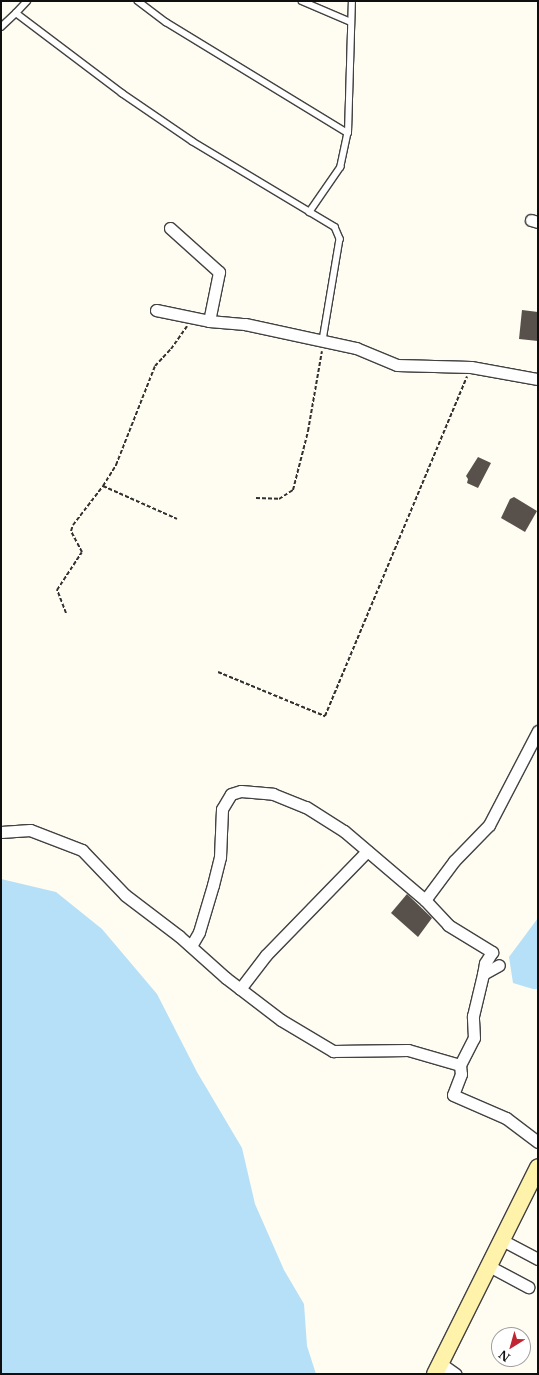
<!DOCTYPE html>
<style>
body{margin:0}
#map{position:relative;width:539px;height:1375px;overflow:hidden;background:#fffcf1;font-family:"Libre Baskerville",serif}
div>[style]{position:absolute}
.water>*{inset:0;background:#b6e0f7}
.building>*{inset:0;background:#58504b}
.path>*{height:2px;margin-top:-1px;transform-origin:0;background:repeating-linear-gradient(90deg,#313131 0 4px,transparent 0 6px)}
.roads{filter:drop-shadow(1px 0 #424242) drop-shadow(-1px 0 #424242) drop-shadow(0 1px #424242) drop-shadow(0 -1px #424242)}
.lane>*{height:5.5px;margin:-2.75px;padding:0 2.75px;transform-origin:2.75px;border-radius:2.75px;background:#fff}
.street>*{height:11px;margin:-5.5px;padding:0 5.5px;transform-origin:5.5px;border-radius:5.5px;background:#fff}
.secondary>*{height:16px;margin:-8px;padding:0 8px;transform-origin:8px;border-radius:8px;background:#fff3ac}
span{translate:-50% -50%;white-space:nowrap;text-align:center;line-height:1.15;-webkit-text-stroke:4px #fff;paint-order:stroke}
.frame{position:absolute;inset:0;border:2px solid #0f0f0f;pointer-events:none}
.north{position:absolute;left:491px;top:1327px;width:40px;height:40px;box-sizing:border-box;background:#fff;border:1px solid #9f9f9f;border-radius:50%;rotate:217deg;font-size:11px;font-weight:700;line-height:16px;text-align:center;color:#0f0f0f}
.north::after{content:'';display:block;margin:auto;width:14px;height:18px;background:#c12532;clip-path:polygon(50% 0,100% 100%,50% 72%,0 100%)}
</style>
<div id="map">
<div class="water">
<i style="clip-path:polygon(1px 879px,56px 892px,102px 929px,157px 994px,197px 1072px,242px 1148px,255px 1204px,284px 1270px,304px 1304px,307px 1346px,316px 1374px,1px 1374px)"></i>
<i style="clip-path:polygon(538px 918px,538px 989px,533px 989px,513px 983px,509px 957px)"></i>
</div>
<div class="building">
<i style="clip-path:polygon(522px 310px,538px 312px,538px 341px,519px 339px)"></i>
<i style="clip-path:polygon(478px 457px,491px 463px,478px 488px,467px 483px,468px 479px,466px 476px)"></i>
<i style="clip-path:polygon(514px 497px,537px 511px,525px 532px,501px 518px,510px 499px)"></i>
<i style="clip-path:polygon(407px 894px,432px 918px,418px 937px,391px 913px)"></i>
</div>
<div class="path">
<i style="left:103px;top:486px;width:81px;rotate:24deg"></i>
<i style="left:256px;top:498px;width:23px;rotate:2deg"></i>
<i style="left:279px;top:499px;width:17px;rotate:-33deg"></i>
<i style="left:293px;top:490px;width:61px;rotate:-75.7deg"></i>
<i style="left:308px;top:431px;width:81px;rotate:-80.1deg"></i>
<i style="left:66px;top:613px;width:25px;rotate:-111deg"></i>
<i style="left:57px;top:590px;width:45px;rotate:-56.7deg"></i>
<i style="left:82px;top:552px;width:24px;rotate:-118deg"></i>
<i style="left:71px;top:531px;width:6px;rotate:-72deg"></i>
<i style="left:73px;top:525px;width:49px;rotate:-52.4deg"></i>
<i style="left:103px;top:486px;width:25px;rotate:-58deg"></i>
<i style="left:116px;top:465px;width:106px;rotate:-68.5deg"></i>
<i style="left:155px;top:366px;width:23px;rotate:-47deg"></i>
<i style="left:171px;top:349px;width:28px;rotate:-55deg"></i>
<i style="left:218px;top:672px;width:116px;rotate:22.4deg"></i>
<i style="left:325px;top:716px;width:368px;rotate:-67.3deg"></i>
</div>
<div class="roads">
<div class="lane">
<i style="left:138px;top:1px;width:35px;rotate:37deg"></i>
<i style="left:166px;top:22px;width:213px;rotate:31.4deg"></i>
<i style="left:348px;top:133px;width:35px;rotate:102deg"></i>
<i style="left:341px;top:167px;width:55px;rotate:124.6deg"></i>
<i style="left:310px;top:212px;width:29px;rotate:31deg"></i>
<i style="left:335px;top:227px;width:13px;rotate:67deg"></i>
<i style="left:340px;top:239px;width:103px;rotate:99.5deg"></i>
<i style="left:302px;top:1px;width:51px;rotate:23.1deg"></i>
<i style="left:16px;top:13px;width:16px;rotate:-47deg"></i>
<i style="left:1px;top:27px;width:21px;rotate:-43deg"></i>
<i style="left:16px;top:13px;width:133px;rotate:37deg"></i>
<i style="left:122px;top:93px;width:85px;rotate:34.4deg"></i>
<i style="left:192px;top:141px;width:138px;rotate:31deg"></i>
<i style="left:348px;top:133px;width:132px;rotate:-88.3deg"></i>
</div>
<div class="street">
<i style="left:531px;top:220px;width:7px;rotate:16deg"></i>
<i style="left:170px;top:228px;width:66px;rotate:41.9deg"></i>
<i style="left:219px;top:272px;width:50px;rotate:101.5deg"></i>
<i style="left:156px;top:310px;width:54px;rotate:11.7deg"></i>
<i style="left:209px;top:321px;width:36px;rotate:5deg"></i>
<i style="left:245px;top:324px;width:114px;rotate:12.2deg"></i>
<i style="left:356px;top:348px;width:44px;rotate:22.5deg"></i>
<i style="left:397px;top:365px;width:74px;rotate:1.5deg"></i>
<i style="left:471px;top:367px;width:68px;rotate:10.2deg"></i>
<i style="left:1px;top:832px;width:29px;rotate:-4deg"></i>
<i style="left:30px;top:830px;width:56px;rotate:21deg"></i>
<i style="left:82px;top:850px;width:62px;rotate:46.3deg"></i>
<i style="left:125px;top:895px;width:68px;rotate:37.2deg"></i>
<i style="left:179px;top:936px;width:63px;rotate:41.8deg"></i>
<i style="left:226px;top:978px;width:69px;rotate:37.4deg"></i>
<i style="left:281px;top:1020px;width:61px;rotate:30.8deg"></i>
<i style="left:333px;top:1051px;width:75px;rotate:-0.8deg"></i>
<i style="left:408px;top:1050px;width:54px;rotate:16.1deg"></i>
<i style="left:460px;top:1065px;width:9px;rotate:84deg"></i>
<i style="left:461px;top:1074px;width:22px;rotate:111deg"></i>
<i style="left:453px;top:1095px;width:58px;rotate:23.5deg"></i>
<i style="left:506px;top:1118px;width:40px;rotate:37deg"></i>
<i style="left:425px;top:900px;width:34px;rotate:47deg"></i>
<i style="left:448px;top:925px;width:52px;rotate:31.5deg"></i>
<i style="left:492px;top:952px;width:13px;rotate:122deg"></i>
<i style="left:485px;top:963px;width:11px;rotate:100deg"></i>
<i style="left:191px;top:946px;width:16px;rotate:-60deg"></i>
<i style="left:199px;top:932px;width:49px;rotate:-73.4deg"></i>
<i style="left:213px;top:885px;width:29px;rotate:-76deg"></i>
<i style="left:220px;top:857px;width:48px;rotate:-87.6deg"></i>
<i style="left:222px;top:809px;width:17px;rotate:-59deg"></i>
<i style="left:231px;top:794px;width:10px;rotate:-17deg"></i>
<i style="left:241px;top:791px;width:32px;rotate:5deg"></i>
<i style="left:273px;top:794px;width:35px;rotate:22deg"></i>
<i style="left:306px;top:807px;width:45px;rotate:32.3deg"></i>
<i style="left:344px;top:831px;width:106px;rotate:40.4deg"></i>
<i style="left:425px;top:900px;width:49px;rotate:-53.4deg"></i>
<i style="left:454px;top:861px;width:50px;rotate:-45.8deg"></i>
<i style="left:489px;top:825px;width:106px;rotate:-62.5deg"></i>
<i style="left:240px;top:989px;width:43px;rotate:-52.6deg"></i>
<i style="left:266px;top:955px;width:145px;rotate:-45.8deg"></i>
<i style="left:460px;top:1065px;width:30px;rotate:-63deg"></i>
<i style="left:474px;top:1038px;width:22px;rotate:-93deg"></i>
<i style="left:473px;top:1016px;width:43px;rotate:-76.6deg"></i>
<i style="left:483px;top:974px;width:18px;rotate:-29deg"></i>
<i style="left:500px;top:1239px;width:43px;rotate:27.8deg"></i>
<i style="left:487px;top:1265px;width:47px;rotate:28.2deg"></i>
<i style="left:440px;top:1363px;width:19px;rotate:35deg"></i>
</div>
<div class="secondary">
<i style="left:435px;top:1374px;width:231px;rotate:-63.5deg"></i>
</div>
</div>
<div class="frame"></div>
<div class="north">N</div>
</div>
